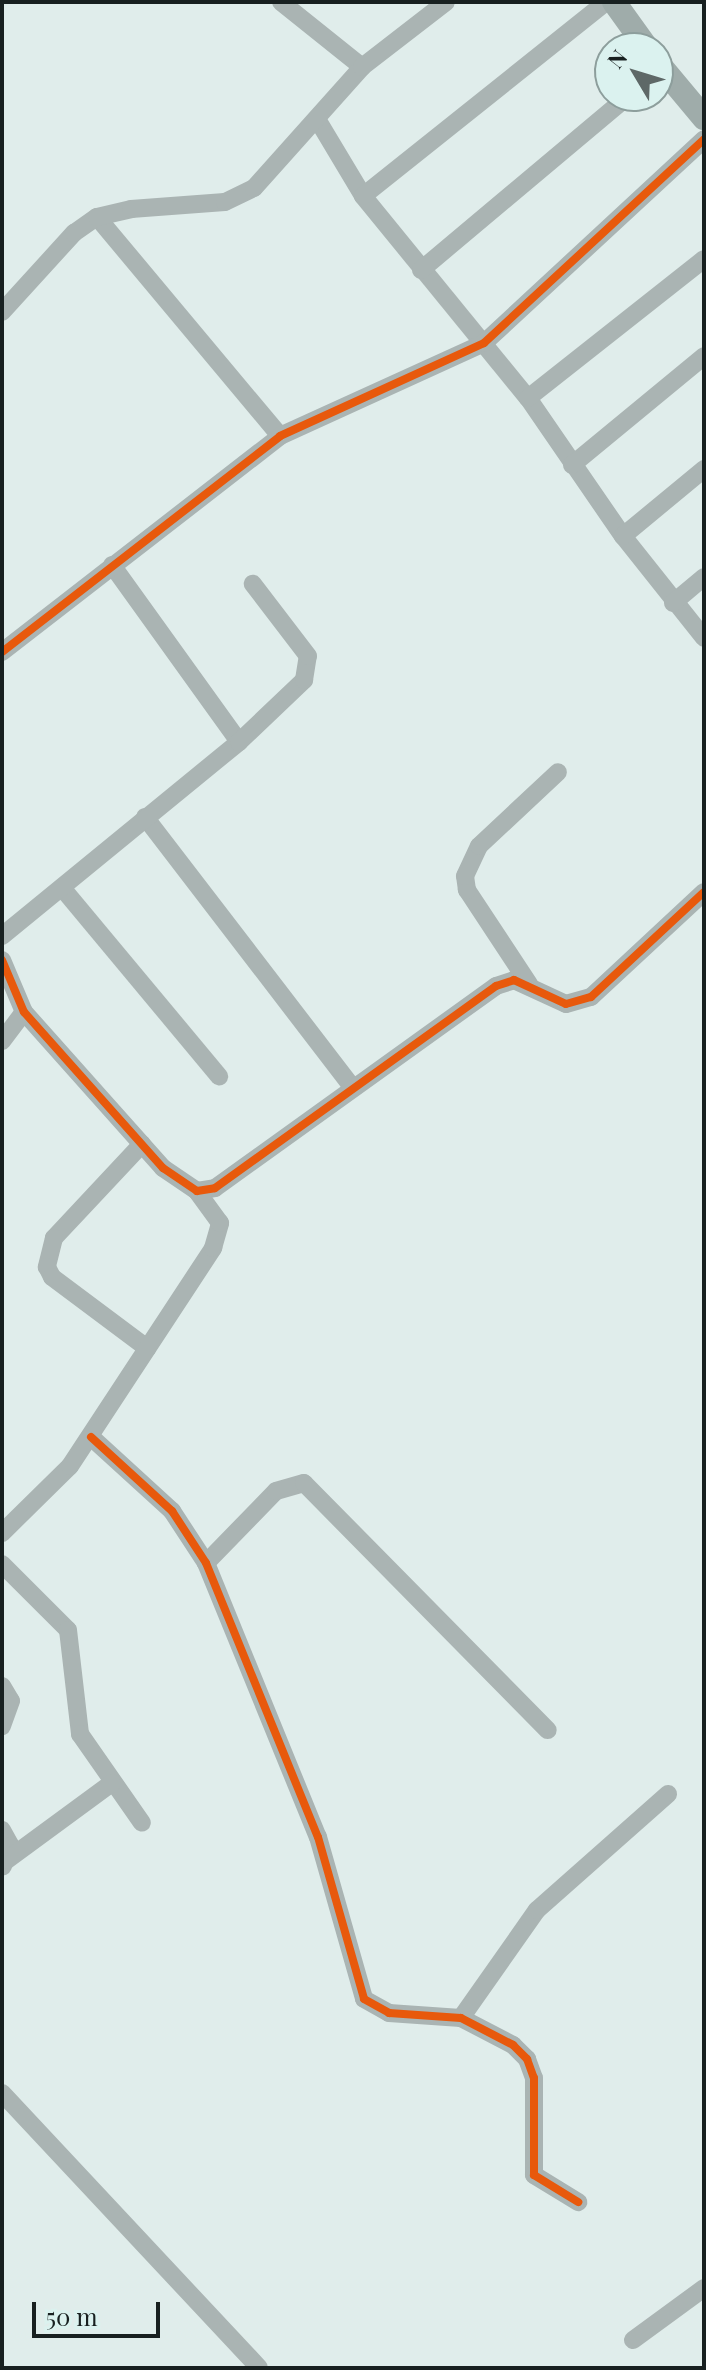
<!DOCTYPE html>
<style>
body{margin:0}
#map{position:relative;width:706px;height:2370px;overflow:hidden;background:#e0edeb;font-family:"Playfair Display",serif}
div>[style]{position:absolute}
.minor>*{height:18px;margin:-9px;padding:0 9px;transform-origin:9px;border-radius:9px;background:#aab4b3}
.major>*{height:24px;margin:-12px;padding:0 12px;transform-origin:12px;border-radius:12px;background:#9facaa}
.cycleway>*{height:8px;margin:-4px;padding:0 4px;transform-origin:4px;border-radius:4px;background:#e8590c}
span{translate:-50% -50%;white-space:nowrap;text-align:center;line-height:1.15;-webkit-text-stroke:8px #dbf2ef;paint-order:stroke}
.frame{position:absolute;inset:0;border:4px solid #182020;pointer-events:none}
.north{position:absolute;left:594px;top:32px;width:80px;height:80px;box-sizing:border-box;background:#dbf2ef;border:2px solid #8d9e9c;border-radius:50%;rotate:308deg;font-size:22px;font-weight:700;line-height:32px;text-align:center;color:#182020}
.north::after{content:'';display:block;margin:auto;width:28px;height:36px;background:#5e6867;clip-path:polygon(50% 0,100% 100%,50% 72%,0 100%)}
.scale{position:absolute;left:32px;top:2302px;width:128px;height:36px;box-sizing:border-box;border:4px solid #182020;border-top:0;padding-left:10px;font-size:24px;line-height:28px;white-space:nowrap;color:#182020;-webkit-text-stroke:6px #dbf2ef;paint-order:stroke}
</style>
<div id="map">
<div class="minor">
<i style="left:281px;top:2px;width:104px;rotate:38.7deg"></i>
<i style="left:317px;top:119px;width:90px;rotate:59.1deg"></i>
<i style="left:363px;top:196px;width:261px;rotate:50.8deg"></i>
<i style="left:528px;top:398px;width:168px;rotate:55.5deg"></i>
<i style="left:623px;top:536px;width:130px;rotate:51.5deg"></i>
<i style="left:363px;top:196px;width:311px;rotate:-38.6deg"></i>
<i style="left:97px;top:217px;width:285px;rotate:50.1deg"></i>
<i style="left:421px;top:270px;width:270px;rotate:-40deg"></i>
<i style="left:2px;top:312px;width:107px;rotate:-47.7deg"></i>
<i style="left:74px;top:233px;width:28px;rotate:-35deg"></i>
<i style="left:97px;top:217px;width:35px;rotate:-13deg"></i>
<i style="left:131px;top:209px;width:94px;rotate:-4.3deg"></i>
<i style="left:225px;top:202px;width:32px;rotate:-26deg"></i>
<i style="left:254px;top:188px;width:162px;rotate:-48.2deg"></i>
<i style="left:362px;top:67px;width:106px;rotate:-37.7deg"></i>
<i style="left:528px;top:398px;width:224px;rotate:-38.3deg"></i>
<i style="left:572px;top:465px;width:171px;rotate:-39.5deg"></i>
<i style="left:623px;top:536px;width:105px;rotate:-39.6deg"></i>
<i style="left:112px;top:565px;width:218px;rotate:54.3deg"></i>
<i style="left:673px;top:603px;width:40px;rotate:-40deg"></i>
<i style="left:2px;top:652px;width:352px;rotate:-37.8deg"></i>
<i style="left:280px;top:436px;width:224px;rotate:-24.5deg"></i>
<i style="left:484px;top:343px;width:300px;rotate:-42.8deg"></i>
<i style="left:145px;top:817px;width:340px;rotate:52.5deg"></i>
<i style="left:63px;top:889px;width:244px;rotate:50.2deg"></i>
<i style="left:2px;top:936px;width:306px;rotate:-39.3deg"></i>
<i style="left:239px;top:742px;width:90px;rotate:-43.6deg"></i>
<i style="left:304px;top:680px;width:24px;rotate:-81deg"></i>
<i style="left:308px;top:656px;width:91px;rotate:-127.4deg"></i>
<i style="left:2px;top:960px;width:56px;rotate:67.1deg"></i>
<i style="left:24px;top:1012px;width:209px;rotate:48.3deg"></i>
<i style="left:163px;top:1168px;width:41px;rotate:34.1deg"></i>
<i style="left:197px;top:1191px;width:18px;rotate:-9deg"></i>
<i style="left:215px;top:1188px;width:346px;rotate:-35.7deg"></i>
<i style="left:496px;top:986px;width:19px;rotate:-18deg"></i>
<i style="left:514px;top:980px;width:57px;rotate:24.8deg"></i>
<i style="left:566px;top:1004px;width:26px;rotate:-16deg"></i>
<i style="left:591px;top:997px;width:154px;rotate:-42.9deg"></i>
<i style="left:529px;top:984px;width:113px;rotate:-123.4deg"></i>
<i style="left:467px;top:890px;width:14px;rotate:-98deg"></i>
<i style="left:465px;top:876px;width:33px;rotate:-65deg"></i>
<i style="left:479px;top:846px;width:108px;rotate:-43.1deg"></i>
<i style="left:2px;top:1041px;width:36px;rotate:-53deg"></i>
<i style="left:142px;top:1144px;width:129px;rotate:133.1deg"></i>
<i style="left:54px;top:1238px;width:30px;rotate:104deg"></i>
<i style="left:47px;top:1267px;width:11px;rotate:63deg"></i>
<i style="left:52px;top:1277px;width:119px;rotate:36.8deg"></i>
<i style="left:91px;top:1437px;width:110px;rotate:42.4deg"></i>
<i style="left:172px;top:1511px;width:62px;rotate:56.8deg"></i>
<i style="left:206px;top:1563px;width:296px;rotate:67.8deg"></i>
<i style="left:318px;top:1837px;width:168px;rotate:74.1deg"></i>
<i style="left:364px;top:1999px;width:29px;rotate:29deg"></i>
<i style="left:389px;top:2013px;width:72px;rotate:4deg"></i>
<i style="left:461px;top:2018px;width:59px;rotate:27.4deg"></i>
<i style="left:513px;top:2045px;width:20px;rotate:45deg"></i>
<i style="left:527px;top:2059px;width:20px;rotate:70deg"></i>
<i style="left:534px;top:2078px;width:97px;rotate:90deg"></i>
<i style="left:534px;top:2175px;width:52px;rotate:31.5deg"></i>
<i style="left:2px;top:1533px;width:95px;rotate:-44.6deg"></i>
<i style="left:70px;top:1466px;width:261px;rotate:-56.7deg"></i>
<i style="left:213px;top:1248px;width:26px;rotate:-74deg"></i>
<i style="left:220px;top:1223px;width:39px;rotate:-126deg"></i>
<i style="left:206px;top:1563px;width:100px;rotate:-45.8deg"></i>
<i style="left:276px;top:1491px;width:29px;rotate:-16deg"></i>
<i style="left:304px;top:1483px;width:347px;rotate:45.4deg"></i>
<i style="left:2px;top:1564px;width:93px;rotate:45deg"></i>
<i style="left:68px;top:1630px;width:105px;rotate:83.4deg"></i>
<i style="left:80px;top:1734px;width:108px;rotate:55.1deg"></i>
<i style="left:2px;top:1686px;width:17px;rotate:59deg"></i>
<i style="left:11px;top:1701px;width:27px;rotate:110deg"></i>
<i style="left:2px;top:1830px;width:18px;rotate:61deg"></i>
<i style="left:11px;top:1846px;width:22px;rotate:112deg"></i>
<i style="left:7px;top:1860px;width:130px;rotate:-36.3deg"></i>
<i style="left:461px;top:2018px;width:132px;rotate:-54.9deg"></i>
<i style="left:537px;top:1910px;width:175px;rotate:-41.5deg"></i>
<i style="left:2px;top:2093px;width:376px;rotate:46.9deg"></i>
<i style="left:633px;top:2340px;width:88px;rotate:-36.2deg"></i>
</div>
<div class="major">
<i style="left:614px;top:2px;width:57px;rotate:54.3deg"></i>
<i style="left:658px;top:63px;width:72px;rotate:50.1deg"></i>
</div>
<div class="cycleway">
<i style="left:2px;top:652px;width:352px;rotate:-37.8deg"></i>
<i style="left:280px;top:436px;width:224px;rotate:-24.5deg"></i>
<i style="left:484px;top:343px;width:300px;rotate:-42.8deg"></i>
<i style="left:2px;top:960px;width:56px;rotate:67.1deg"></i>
<i style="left:24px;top:1012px;width:209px;rotate:48.3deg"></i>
<i style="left:163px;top:1168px;width:41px;rotate:34.1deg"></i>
<i style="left:197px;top:1191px;width:18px;rotate:-9deg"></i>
<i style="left:215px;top:1188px;width:346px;rotate:-35.7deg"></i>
<i style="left:496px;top:986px;width:19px;rotate:-18deg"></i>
<i style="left:514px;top:980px;width:57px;rotate:24.8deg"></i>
<i style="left:566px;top:1004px;width:26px;rotate:-16deg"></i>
<i style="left:591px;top:997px;width:154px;rotate:-42.9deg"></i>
<i style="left:91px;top:1437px;width:110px;rotate:42.4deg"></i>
<i style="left:172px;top:1511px;width:62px;rotate:56.8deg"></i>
<i style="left:206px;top:1563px;width:296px;rotate:67.8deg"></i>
<i style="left:318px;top:1837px;width:168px;rotate:74.1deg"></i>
<i style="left:364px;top:1999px;width:29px;rotate:29deg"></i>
<i style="left:389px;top:2013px;width:72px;rotate:4deg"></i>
<i style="left:461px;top:2018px;width:59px;rotate:27.4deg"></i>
<i style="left:513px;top:2045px;width:20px;rotate:45deg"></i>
<i style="left:527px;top:2059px;width:20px;rotate:70deg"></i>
<i style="left:534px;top:2078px;width:97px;rotate:90deg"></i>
<i style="left:534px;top:2175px;width:52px;rotate:31.5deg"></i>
</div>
<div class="frame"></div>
<div class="north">N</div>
<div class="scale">50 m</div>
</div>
